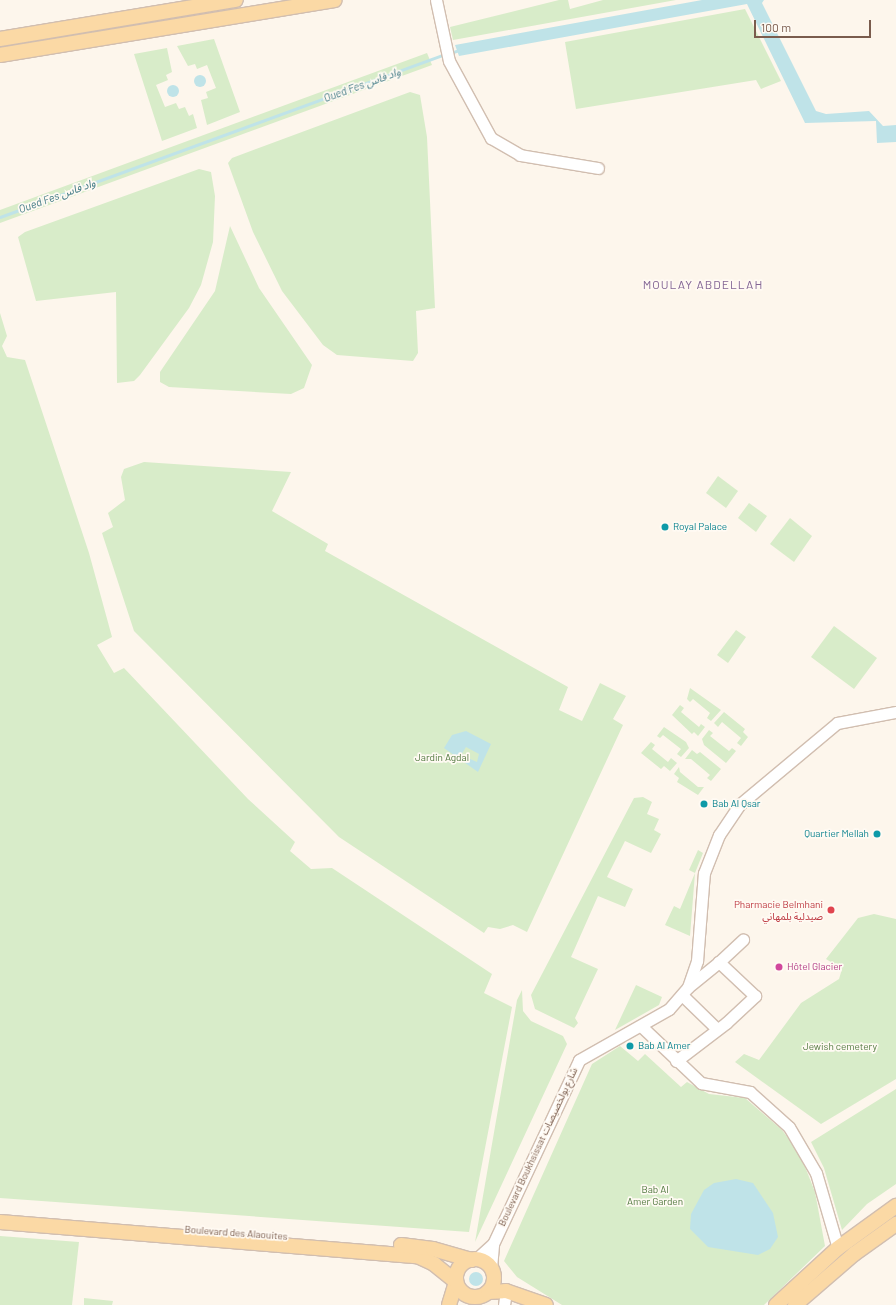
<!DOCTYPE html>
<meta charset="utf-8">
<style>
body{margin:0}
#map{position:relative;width:896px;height:1305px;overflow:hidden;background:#fdf6ec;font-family:Barlow,"Noto Sans Arabic",sans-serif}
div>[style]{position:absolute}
.green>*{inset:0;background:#d8ecc9}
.water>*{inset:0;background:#bfe3e8}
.round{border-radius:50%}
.stream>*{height:2.5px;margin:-1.25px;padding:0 1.25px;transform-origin:1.25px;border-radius:1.25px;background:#bfe3e8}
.roads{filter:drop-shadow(1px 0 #d1beb0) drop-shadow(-1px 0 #d1beb0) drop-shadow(0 1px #d1beb0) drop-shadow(0 -1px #d1beb0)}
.minor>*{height:11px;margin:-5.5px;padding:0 5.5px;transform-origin:5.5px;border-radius:5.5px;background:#fff}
.major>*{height:14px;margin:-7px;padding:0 7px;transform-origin:7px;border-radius:7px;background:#fbd9a5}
.major>.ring{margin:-7px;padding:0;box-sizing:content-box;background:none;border:14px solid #fbd9a5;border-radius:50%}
.dots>*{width:11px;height:11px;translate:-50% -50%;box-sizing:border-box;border:2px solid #fffaf3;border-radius:50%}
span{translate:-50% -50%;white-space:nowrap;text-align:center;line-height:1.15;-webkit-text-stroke:3.5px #fffaf3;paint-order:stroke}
.culture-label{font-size:10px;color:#0d838f}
.left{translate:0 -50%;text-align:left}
.right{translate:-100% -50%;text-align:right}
.park-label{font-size:10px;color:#537a41}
.health-label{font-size:10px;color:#be3a42}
.hotel-label{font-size:10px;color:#b23c85}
.street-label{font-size:10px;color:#7a5c4d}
.water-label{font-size:11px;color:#437c86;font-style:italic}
.quarter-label{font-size:12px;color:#846695;letter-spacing:1px}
.scale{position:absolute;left:754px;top:20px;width:117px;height:18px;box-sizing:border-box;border:2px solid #7a5c4d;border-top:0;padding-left:5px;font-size:12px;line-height:14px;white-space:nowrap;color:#7a5c4d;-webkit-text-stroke:3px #fffaf3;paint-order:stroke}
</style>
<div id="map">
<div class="green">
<i style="clip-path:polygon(559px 0,568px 0,570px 9px,603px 0,676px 0,453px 40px,450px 27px)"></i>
<i style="clip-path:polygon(745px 9px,781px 81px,761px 89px,756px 80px,576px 109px,565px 42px)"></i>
<i style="clip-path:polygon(214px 39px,240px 112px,207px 125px,201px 100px,208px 98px,206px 92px,216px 88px,207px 65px,197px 69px,195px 64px,188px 66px,177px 46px)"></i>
<i style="clip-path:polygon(167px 48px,172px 72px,166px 75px,168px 80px,156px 85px,165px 107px,176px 103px,179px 109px,185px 107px,189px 116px,193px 114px,197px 128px,162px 141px,134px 54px)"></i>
<i style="clip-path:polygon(427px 53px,432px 65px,0 223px,0 210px)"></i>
<i style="clip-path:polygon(410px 92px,420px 95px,427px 137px,435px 308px,416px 311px,418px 353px,413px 361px,337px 355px,323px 345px,282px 291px,253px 232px,228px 163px,232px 158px)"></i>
<i style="clip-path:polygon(199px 169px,211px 172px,215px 196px,213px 242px,201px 285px,189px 308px,140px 375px,134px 381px,117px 383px,116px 292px,36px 301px,18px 237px,25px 232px)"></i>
<i style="clip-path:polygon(230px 226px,259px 288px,312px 365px,304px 388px,291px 394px,169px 387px,160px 382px,160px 372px,215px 291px)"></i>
<i style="clip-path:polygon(0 313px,7px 336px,2px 346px,7px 357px,25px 360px,89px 553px,112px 637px,97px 645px,114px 673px,124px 668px,248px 799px,295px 842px,290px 851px,311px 869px,332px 868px,492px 974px,484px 993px,512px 1007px,469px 1232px,0 1198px)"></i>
<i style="clip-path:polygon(144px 462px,291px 472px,272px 511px,328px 544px,325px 551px,568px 687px,559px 710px,582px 721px,600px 683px,626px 696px,613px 719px,623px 725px,527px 932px,513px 925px,500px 929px,488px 927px,484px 933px,339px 837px,134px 631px,102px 533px,113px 527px,108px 513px,125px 500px,121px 477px,124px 469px)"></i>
<i style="clip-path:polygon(718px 476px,738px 491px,726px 508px,706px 493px)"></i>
<i style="clip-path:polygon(749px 503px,767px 516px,756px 532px,738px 518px)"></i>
<i style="clip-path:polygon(790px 518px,812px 536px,794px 562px,770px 544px)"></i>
<i style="clip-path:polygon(834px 626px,877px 658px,854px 689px,811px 657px)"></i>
<i style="clip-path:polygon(736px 630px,746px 637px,728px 663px,717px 655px)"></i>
<i style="clip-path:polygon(690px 688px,721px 710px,711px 721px,707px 718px,710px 713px,693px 699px,690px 702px,687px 699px)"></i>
<i style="clip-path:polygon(680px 705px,684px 708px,681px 712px,699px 727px,701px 724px,705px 727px,698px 736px,694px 732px,692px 734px,672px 715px)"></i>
<i style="clip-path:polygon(724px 712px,745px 729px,743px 732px,748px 737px,741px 746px,737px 743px,741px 738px,722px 722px,718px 727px,714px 723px)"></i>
<i style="clip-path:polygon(664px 727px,686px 742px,689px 748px,681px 757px,677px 754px,681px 749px,663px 735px,660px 738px,657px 736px)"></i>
<i style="clip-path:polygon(709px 730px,713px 733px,710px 736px,729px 751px,732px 748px,736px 751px,726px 763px,704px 745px,702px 739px)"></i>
<i style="clip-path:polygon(651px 742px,655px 745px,652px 749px,668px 762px,671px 758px,677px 763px,670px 771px,664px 766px,661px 769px,641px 753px)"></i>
<i style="clip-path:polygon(692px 750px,697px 754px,700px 752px,721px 769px,711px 781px,707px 778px,710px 775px,691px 759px,685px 759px)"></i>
<i style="clip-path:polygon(679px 767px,680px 772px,698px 787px,704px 787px,698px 795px,677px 782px,679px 778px,674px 774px)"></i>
<i style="clip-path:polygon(643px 797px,652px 802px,647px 814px,659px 819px,654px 830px,661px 834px,651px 853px,625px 841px,607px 877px,633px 889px,625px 907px,598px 896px,571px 957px,598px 969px,575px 1018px,578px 1023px,574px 1028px,535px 1009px,531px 995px,634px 798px)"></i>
<i style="clip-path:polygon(698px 850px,703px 853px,695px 873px,690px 936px,665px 925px,674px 906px,680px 909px,695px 873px,689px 870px)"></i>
<i style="clip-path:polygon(874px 914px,896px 919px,896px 1079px,821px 1124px,735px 1062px,744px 1054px,759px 1060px,801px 1003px,839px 979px,842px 969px,826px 959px,858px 918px)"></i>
<i style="clip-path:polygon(636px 985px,662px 997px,659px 1005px,615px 1030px)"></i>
<i style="clip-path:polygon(522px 990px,523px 1011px,531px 1021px,563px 1036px,567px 1044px,475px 1242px,517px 1000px)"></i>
<i style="clip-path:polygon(620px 1046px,638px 1061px,645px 1054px,681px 1087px,687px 1082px,709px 1094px,745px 1098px,782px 1130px,800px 1154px,815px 1192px,825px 1246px,764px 1305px,562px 1305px,517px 1277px,504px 1261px,592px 1064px)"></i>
<i style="clip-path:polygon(896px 1089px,896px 1184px,867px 1204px,842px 1230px,824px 1168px,811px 1142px)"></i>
<i style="clip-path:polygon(0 1236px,79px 1242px,72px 1305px,0 1305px)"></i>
<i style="clip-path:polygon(84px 1298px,113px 1301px,112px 1305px,84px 1305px)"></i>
</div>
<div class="water">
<i style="clip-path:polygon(702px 0,764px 0,762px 3px,816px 111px,826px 114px,869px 111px,883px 126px,896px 125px,896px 142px,877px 143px,876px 121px,805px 123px,747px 4px,459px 56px,455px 45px)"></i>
<i class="round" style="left:194px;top:75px;width:12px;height:12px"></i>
<i class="round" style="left:167px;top:85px;width:12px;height:12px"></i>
<i style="clip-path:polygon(evenodd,466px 731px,491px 744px,478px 772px,444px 748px,452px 735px,466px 731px,466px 747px,479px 754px,477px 762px,461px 755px,466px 747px)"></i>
<i style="clip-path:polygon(736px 1179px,753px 1183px,773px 1213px,778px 1237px,770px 1249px,758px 1255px,708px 1247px,690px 1229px,691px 1214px,704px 1190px,714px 1183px)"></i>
<i class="round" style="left:469px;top:1272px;width:14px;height:14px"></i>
</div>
<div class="stream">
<i style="left:450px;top:53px;width:10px;rotate:-17deg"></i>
<i style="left:0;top:217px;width:474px;rotate:-20.1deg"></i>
</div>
<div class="roads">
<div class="minor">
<i style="left:436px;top:0;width:62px;rotate:78deg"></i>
<i style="left:449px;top:61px;width:88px;rotate:61.4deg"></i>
<i style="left:491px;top:138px;width:34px;rotate:30deg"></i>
<i style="left:520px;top:155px;width:79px;rotate:9.5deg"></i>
<i style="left:719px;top:962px;width:33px;rotate:-43deg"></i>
<i style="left:682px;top:995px;width:49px;rotate:44.2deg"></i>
<i style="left:641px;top:1026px;width:83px;rotate:43.5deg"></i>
<i style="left:701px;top:1083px;width:50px;rotate:10.4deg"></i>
<i style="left:750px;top:1092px;width:52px;rotate:41.9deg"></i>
<i style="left:789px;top:1127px;width:53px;rotate:59.6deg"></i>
<i style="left:816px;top:1173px;width:78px;rotate:73.7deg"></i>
<i style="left:676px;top:1061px;width:63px;rotate:-37.2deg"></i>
<i style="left:726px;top:1023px;width:40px;rotate:-43deg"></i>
<i style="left:755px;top:996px;width:50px;rotate:-136.6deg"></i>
<i style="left:719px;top:962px;width:40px;rotate:141deg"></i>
<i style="left:475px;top:1260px;width:24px;rotate:-42deg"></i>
<i style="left:491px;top:1268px;width:24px;rotate:-85deg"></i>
<i style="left:493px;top:1244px;width:203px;rotate:-64.9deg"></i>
<i style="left:579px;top:1060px;width:103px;rotate:-29.5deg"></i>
<i style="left:669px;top:1009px;width:29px;rotate:-49deg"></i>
<i style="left:688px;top:987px;width:28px;rotate:-71deg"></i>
<i style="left:697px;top:961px;width:88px;rotate:-85.5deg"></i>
<i style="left:704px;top:873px;width:41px;rotate:-68.5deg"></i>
<i style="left:719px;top:835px;width:36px;rotate:-56deg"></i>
<i style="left:739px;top:805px;width:128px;rotate:-39.9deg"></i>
<i style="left:837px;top:723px;width:60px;rotate:-10.6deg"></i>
<i style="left:504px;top:1305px;width:14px;rotate:-82deg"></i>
</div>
<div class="major">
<i style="left:0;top:39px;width:239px;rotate:-9.4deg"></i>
<i style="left:0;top:55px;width:339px;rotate:-9.3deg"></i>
<i style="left:0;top:1222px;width:418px;rotate:4.7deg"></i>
<i style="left:417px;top:1256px;width:19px;rotate:25deg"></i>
<i style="left:434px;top:1264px;width:28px;rotate:39deg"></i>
<i style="left:456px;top:1282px;width:24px;rotate:107deg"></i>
<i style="left:401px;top:1245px;width:32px;rotate:7deg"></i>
<i style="left:433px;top:1249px;width:40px;rotate:16deg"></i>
<i class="ring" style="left:456px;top:1259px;width:24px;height:24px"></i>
<i style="left:488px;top:1292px;width:18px;rotate:-3deg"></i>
<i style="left:506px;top:1291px;width:42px;rotate:19.3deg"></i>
<i style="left:776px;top:1305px;width:84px;rotate:-42.6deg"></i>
<i style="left:838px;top:1248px;width:72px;rotate:-35.9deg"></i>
<i style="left:795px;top:1305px;width:78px;rotate:-40.8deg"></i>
<i style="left:854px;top:1254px;width:52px;rotate:-35.5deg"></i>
</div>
</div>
<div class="dots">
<i style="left:665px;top:527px;background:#0f9aa8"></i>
<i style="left:704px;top:804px;background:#0f9aa8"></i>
<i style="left:877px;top:834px;background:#0f9aa8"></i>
<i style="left:831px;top:910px;background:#e0444e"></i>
<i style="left:779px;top:967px;background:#d1479c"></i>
<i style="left:630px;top:1046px;background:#0f9aa8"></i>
</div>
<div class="culture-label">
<span class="left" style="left:673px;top:527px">Royal Palace</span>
<span class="left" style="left:712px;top:804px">Bab Al Qsar</span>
<span class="right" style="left:869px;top:834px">Quartier Mellah</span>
<span class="left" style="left:638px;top:1046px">Bab Al Amer</span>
</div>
<div class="park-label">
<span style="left:442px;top:758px">Jardin Agdal</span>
<span style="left:840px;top:1047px">Jewish cemetery</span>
<span style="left:655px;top:1195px">Bab Al<br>Amer Garden</span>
</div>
<div class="health-label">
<span class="right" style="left:823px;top:910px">Pharmacie Belmhani<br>صيدلية بلمهاني</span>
</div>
<div class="hotel-label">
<span class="left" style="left:787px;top:967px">Hôtel Glacier</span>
</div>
<div class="street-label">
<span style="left:538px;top:1147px;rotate:-65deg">Boulevard Boukhsissat شارع بولخصيصات</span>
<span style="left:236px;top:1233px;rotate:4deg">Boulevard des Alaouites</span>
</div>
<div class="water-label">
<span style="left:362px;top:85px;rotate:-20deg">Oued Fes واد فاس</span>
<span style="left:57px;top:196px;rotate:-20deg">Oued Fes واد فاس</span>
</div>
<div class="quarter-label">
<span style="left:703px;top:285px">MOULAY ABDELLAH</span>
</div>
<div class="scale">100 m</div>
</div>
